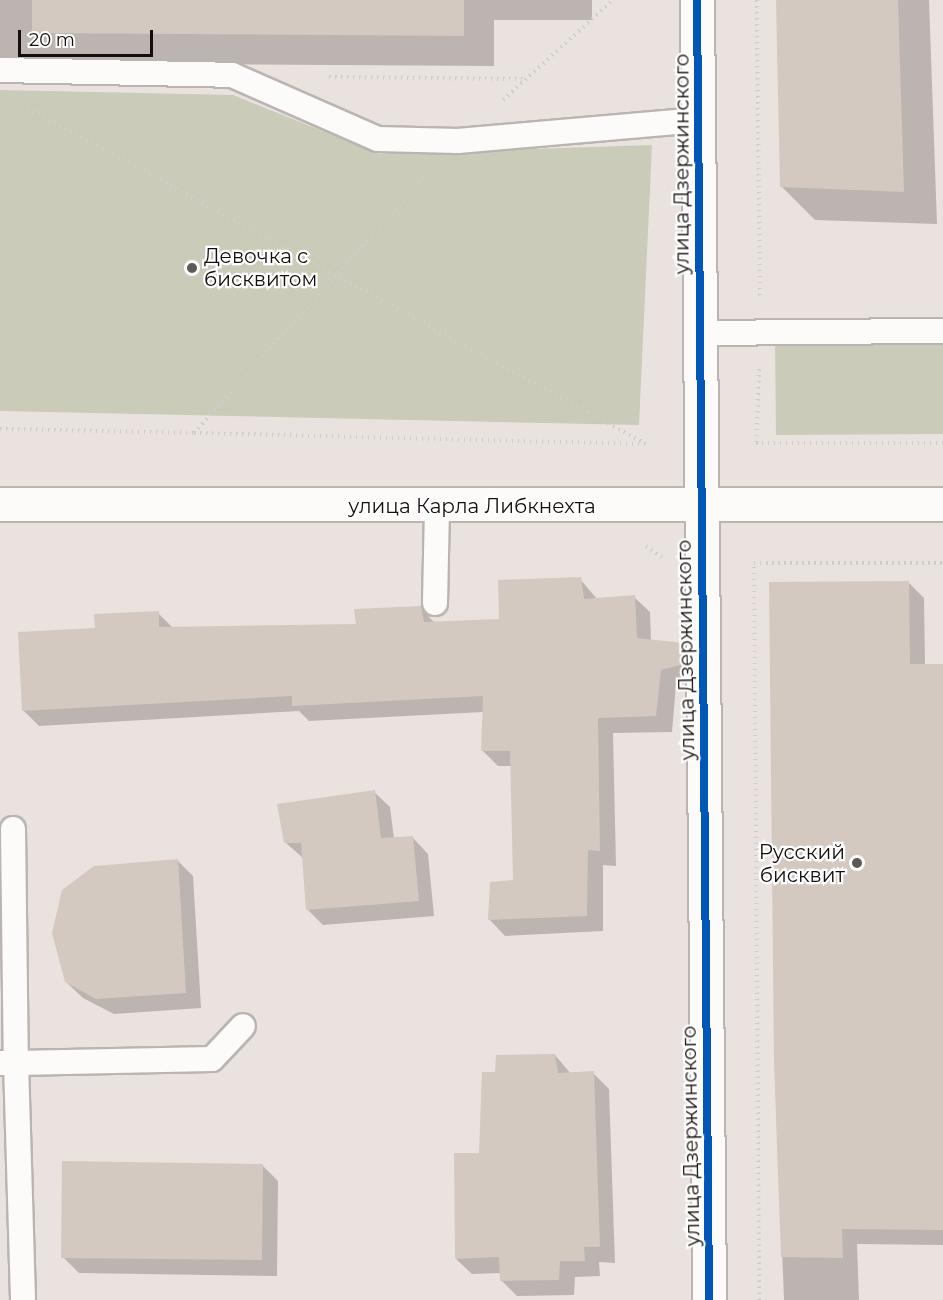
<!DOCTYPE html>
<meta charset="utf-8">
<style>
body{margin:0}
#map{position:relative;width:943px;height:1300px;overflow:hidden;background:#eae2de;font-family:Montserrat,sans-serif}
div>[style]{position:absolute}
.green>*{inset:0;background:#cbcbb9}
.shadow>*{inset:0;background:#0003}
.building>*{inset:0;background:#d4c9c1}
.path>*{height:4px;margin-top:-2px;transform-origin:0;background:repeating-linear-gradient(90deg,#cfcdcb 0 1.5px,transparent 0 6px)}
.roads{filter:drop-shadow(2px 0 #bbb4b1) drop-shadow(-2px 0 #bbb4b1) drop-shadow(0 2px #bbb4b1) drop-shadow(0 -2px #bbb4b1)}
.lane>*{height:24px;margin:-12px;padding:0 12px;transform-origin:12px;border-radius:12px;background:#fcfbfa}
.street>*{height:33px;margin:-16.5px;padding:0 16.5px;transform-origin:16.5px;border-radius:16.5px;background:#fcfbfa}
.secondary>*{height:33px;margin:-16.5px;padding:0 16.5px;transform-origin:16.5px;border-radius:16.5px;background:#fcfbfa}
.cycleway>*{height:8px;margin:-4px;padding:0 4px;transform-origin:4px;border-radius:4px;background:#0057b8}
.dots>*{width:16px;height:16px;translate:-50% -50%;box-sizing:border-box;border:3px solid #fff;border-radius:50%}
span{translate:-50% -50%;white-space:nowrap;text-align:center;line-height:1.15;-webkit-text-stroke:4.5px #fff;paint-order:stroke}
.street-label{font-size:20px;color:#140f0c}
.poi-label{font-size:20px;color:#140f0c}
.left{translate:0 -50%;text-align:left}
.right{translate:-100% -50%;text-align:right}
.scale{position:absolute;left:18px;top:30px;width:135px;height:27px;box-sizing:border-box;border:3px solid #140f0c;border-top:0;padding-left:8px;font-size:18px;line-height:21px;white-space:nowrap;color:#140f0c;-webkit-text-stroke:4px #fff;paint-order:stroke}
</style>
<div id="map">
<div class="green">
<i style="clip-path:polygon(0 90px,233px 95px,380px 154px,652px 145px,639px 425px,0 411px)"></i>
<i style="clip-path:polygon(775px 335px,943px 339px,943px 434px,776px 435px)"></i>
</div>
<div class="shadow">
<i style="clip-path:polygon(0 0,592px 0,592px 20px,494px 20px,494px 66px,0 63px)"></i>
<i style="clip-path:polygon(778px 0,929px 0,937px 224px,815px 220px,781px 186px)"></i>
<i style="clip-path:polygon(580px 579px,597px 599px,634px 597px,650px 612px,651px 641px,684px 644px,699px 660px,700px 680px,676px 685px,672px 732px,613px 733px,616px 866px,603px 865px,603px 931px,505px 936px,490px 920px,515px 882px,512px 766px,498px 766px,482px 750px,484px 712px,309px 721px,299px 711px,39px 726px,23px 710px,96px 630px,158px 613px,174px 629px,358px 625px,420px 608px,435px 623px,500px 620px)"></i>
<i style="clip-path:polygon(908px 582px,924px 598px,925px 665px,943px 665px,943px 1245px,857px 1244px,859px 1300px,784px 1300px,775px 1063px)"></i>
<i style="clip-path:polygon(374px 792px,390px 807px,394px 839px,413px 838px,428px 854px,434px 916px,323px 925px,307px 909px,303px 858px,286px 843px)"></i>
<i style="clip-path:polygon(177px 860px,193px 876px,201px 1008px,114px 1014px,83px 998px,66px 982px)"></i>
<i style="clip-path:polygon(555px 1055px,571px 1074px,593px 1073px,609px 1089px,615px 1263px,599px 1262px,600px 1276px,575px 1277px,574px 1295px,517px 1296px,501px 1280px,501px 1273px,472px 1274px,456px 1259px,497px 1074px)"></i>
<i style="clip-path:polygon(262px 1165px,278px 1181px,277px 1276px,79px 1273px,63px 1257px)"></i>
</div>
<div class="building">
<i style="clip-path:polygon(32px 0,464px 0,464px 36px,32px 33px)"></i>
<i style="clip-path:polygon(776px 0,898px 0,904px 192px,780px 187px)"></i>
<i style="clip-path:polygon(581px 577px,584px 599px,635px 595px,637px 638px,684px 643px,684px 664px,661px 670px,656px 716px,598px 718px,600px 851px,588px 850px,587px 916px,488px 920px,490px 882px,513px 880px,510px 751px,481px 751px,483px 696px,292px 706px,292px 696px,22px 711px,18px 632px,95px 628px,94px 614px,159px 611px,159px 627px,356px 624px,354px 609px,421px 606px,424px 622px,499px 619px,498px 580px)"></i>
<i style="clip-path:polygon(909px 581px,910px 664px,943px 664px,943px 1230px,842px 1229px,843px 1258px,781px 1257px,774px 1063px,769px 582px)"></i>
<i style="clip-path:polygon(375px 790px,381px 838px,413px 836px,419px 901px,306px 910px,301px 843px,284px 843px,277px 804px)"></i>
<i style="clip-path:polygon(178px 859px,186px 993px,96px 999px,65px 982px,52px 933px,62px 890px,94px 866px)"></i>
<i style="clip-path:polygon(555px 1054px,558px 1073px,594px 1071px,600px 1247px,584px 1247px,585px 1261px,560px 1261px,559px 1280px,500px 1281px,499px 1257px,455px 1259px,454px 1153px,479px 1153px,482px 1072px,495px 1072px,496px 1055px)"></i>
<i style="clip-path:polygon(62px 1161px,263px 1164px,262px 1260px,61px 1258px)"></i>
</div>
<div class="path">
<i style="left:757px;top:0;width:296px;rotate:89.4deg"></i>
<i style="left:329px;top:77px;width:197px;rotate:0.6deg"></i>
<i style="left:503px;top:100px;width:149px;rotate:-42.3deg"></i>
<i style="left:28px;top:108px;width:703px;rotate:28.53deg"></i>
<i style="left:759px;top:369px;width:74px;rotate:92.3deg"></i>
<i style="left:756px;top:443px;width:187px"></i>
<i style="left:0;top:429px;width:194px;rotate:1.2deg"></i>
<i style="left:194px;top:433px;width:345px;rotate:-47.9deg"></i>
<i style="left:194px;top:433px;width:452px;rotate:1.4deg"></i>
<i style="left:646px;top:546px;width:19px;rotate:35deg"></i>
<i style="left:759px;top:1300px;width:737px;rotate:-90.39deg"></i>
<i style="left:754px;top:563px;width:189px"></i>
</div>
<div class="roads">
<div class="lane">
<i style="left:0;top:70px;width:232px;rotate:1.2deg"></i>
<i style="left:232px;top:75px;width:159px;rotate:23.7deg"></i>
<i style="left:378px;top:139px;width:80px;rotate:1.4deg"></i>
<i style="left:458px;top:141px;width:241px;rotate:-5deg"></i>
<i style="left:700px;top:333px;width:243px;rotate:-0.5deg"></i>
<i style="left:435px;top:603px;width:97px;rotate:-88.8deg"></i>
<i style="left:13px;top:829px;width:234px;rotate:89.3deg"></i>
<i style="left:16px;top:1063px;width:196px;rotate:-1.2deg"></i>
<i style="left:212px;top:1059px;width:45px;rotate:-46.8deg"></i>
<i style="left:1px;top:1063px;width:15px"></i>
<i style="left:16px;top:1063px;width:237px;rotate:88.3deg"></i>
</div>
<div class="street">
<i style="left:697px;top:0;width:1300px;rotate:89.47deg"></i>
</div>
<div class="secondary">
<i style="left:0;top:504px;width:943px"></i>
</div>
</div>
<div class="cycleway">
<i style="left:697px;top:0;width:1300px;rotate:89.47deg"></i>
</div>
<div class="dots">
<i style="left:192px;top:268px;background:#5f5956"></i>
<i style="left:857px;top:863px;background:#5f5956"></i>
</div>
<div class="street-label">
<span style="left:682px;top:164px;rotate:-90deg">улица Дзержинского</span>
<span style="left:472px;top:506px">улица Карла Либкнехта</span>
<span style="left:686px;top:650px;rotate:-91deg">улица Дзержинского</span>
<span style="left:691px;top:1136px;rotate:-91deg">улица Дзержинского</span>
</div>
<div class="poi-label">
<span class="left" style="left:204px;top:268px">Девочка с<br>бисквитом</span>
<span class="right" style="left:845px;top:864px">Русский<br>бисквит</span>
</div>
<div class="scale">20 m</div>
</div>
